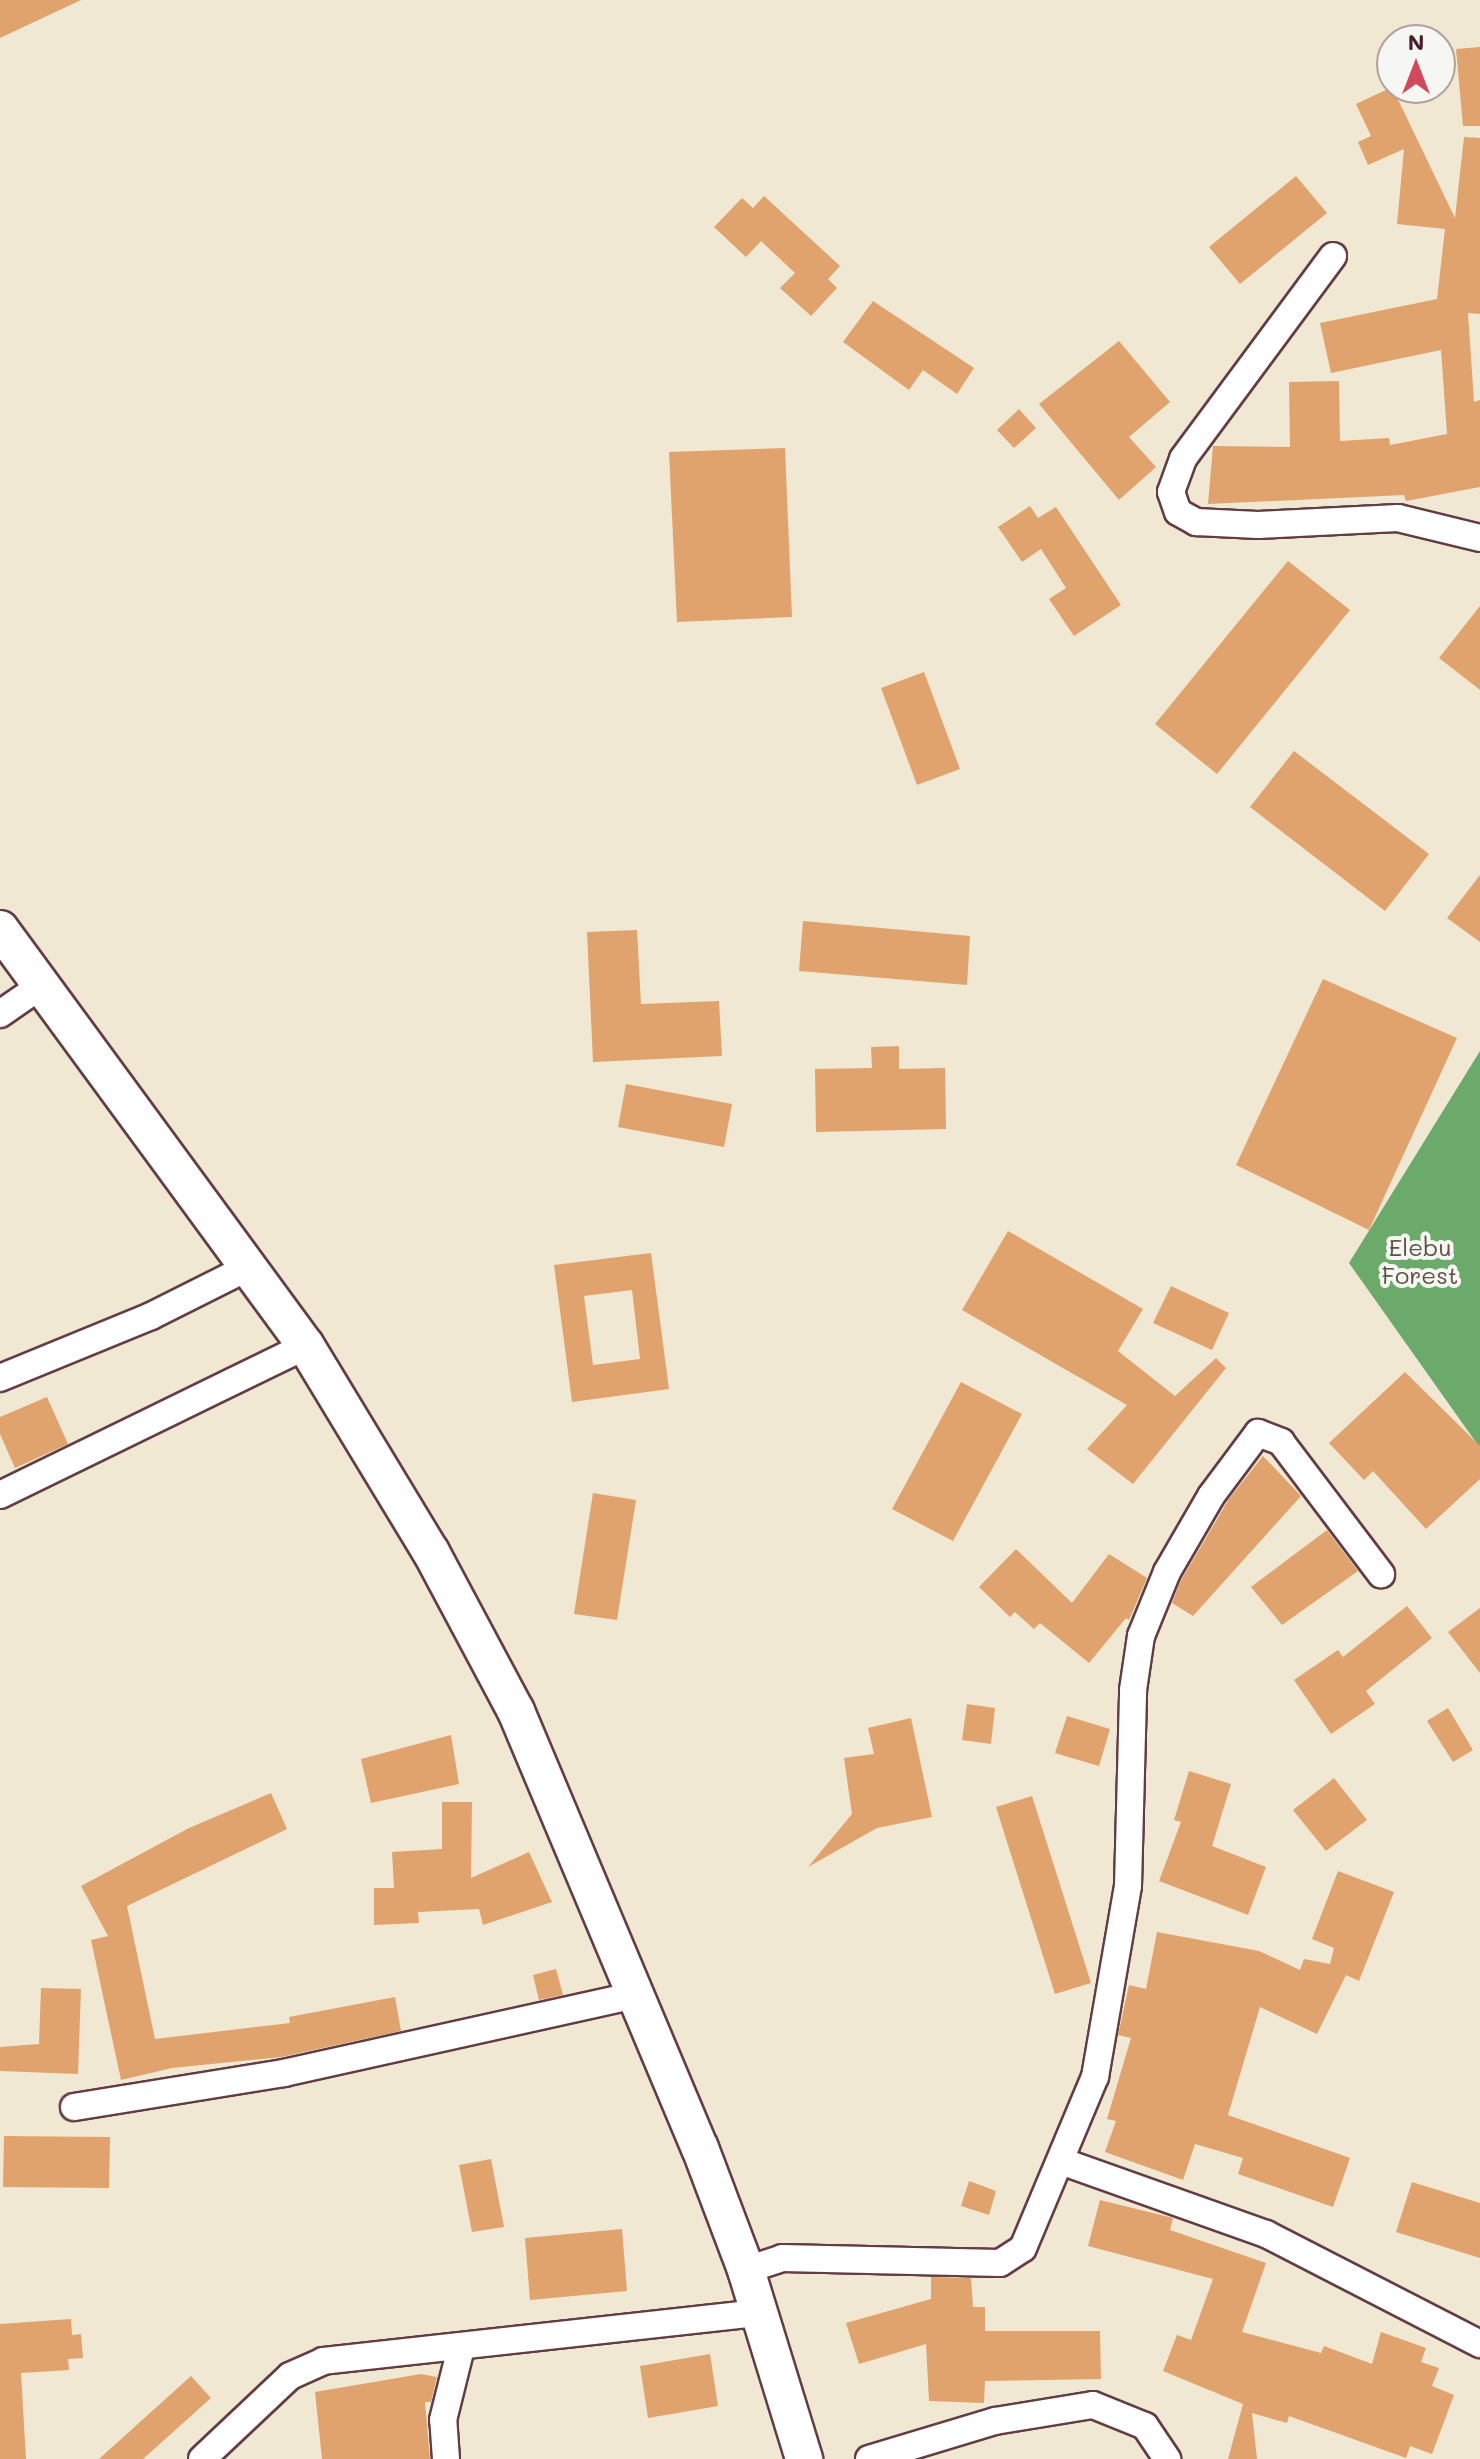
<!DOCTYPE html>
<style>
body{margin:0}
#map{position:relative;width:1480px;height:2459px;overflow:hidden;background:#f0e8d2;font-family:Mali,sans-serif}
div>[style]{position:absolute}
.forest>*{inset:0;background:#6caa6c}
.building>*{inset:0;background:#e0a36d}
.roads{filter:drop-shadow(2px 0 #633d44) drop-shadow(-2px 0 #633d44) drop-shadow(0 2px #633d44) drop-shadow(0 -2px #633d44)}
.minor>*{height:26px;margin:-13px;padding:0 13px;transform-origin:13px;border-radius:13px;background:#fff}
.secondary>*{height:36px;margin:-18px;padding:0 18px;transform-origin:18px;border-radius:18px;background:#fff}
span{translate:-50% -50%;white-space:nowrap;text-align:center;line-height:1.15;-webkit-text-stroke:8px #f6f6f2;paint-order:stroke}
.park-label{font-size:24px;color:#5c5143}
.north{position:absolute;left:1376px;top:24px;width:80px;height:80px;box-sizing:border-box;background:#f6f6f2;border:2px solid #b1a0a2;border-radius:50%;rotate:0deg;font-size:22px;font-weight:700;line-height:32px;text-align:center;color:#4a1f2b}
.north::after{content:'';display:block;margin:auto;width:28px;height:36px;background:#d1495b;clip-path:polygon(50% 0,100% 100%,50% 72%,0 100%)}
</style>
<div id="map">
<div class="forest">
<i style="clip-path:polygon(1480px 1051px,1480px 1448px,1349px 1263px)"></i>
</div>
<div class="building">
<i style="clip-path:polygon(0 0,81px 0,0 38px)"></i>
<i style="clip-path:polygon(1480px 47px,1480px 126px,1463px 126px,1456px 49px)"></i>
<i style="clip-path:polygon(1392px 87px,1455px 218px,1464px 137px,1480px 138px,1480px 314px,1468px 313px,1474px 402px,1480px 400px,1480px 487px,1406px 501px,1404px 495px,1208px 504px,1213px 446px,1290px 447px,1289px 382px,1339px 381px,1340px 441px,1389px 438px,1390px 445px,1447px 434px,1441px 350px,1331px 373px,1320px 323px,1437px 299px,1445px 229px,1397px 224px,1404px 149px,1368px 165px,1358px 142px,1371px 136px,1356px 104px)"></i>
<i style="clip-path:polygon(1296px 176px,1327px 213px,1240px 284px,1209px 247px)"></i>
<i style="clip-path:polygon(764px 196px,840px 266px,828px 279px,837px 288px,811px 316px,780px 288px,795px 273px,761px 241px,746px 257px,714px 227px,742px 198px,753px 208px)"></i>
<i style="clip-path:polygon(873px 301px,974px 368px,957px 394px,923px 370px,909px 390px,843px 342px)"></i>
<i style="clip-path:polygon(1119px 341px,1170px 402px,1129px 437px,1156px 467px,1119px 500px,1039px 404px)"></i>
<i style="clip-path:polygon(1019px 409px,1036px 428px,1014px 448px,997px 430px)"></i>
<i style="clip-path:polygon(785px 448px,792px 617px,677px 622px,669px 452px)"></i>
<i style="clip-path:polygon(1030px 506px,1038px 518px,1056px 507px,1121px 605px,1074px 636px,1049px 599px,1066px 588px,1041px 549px,1022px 562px,998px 527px)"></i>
<i style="clip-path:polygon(1288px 561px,1350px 610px,1217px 774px,1155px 724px)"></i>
<i style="clip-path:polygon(1480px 606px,1480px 690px,1439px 658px)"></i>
<i style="clip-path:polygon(924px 672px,960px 769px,917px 785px,881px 688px)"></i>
<i style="clip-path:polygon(1294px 751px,1429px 854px,1385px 911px,1250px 807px)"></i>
<i style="clip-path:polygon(1480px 875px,1480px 942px,1447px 918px)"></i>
<i style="clip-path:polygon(803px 921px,970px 936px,967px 985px,799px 971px)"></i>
<i style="clip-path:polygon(637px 930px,641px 1004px,719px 1001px,722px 1056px,593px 1062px,587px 932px)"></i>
<i style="clip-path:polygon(1323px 979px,1457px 1038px,1369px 1230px,1236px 1165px)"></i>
<i style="clip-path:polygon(899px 1046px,899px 1069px,945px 1068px,946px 1129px,816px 1132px,815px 1069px,872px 1068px,871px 1047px)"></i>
<i style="clip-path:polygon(626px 1084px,732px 1104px,724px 1147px,618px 1127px)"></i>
<i style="clip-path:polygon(1008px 1231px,1143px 1309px,1118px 1351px,1175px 1396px,1216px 1358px,1226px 1368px,1133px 1484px,1087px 1449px,1127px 1405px,962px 1310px)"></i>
<i style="clip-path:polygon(evenodd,651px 1253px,669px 1389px,572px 1402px,554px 1265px,651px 1253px,632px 1290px,640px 1359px,593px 1365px,584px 1296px,632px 1290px)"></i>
<i style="clip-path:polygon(1171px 1286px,1229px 1313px,1212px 1350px,1153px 1323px)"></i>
<i style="clip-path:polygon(1405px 1372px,1480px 1446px,1480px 1479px,1426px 1529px,1373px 1471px,1364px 1480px,1329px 1443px)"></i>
<i style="clip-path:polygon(961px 1382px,1022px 1414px,953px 1541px,892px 1509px)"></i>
<i style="clip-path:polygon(47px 1397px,68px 1444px,15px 1468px,0 1434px,0 1417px)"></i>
<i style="clip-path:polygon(1263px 1456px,1301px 1496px,1193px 1616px,1172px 1603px,1180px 1582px,1229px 1499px)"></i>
<i style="clip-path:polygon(593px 1493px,636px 1500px,617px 1620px,574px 1614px)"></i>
<i style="clip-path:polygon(1327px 1530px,1358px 1571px,1282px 1625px,1251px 1587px)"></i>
<i style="clip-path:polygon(1016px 1549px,1072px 1603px,1109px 1554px,1147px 1578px,1129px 1620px,1126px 1618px,1089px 1663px,1040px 1623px,1034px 1629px,1015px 1612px,1010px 1617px,979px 1587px)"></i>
<i style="clip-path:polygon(1407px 1606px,1432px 1638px,1366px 1691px,1375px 1704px,1331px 1734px,1294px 1680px,1338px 1650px,1343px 1657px)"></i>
<i style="clip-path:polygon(1480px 1608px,1480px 1673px,1448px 1632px)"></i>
<i style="clip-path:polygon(967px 1704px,995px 1708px,991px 1744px,962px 1740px)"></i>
<i style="clip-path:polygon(1448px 1708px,1473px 1750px,1453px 1762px,1427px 1721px)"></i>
<i style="clip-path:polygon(1067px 1716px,1110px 1729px,1099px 1766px,1055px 1753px)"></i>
<i style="clip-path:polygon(911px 1718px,932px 1817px,877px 1828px,808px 1867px,852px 1814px,844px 1758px,874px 1754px,868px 1728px)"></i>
<i style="clip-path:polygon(451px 1735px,459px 1784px,371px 1803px,361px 1759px)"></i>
<i style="clip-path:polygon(1189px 1771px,1231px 1784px,1212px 1846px,1266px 1867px,1248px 1915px,1159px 1881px,1181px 1822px,1174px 1820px)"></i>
<i style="clip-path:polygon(1334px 1778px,1367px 1820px,1326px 1851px,1293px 1810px)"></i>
<i style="clip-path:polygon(271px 1793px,287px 1829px,127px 1906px,155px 2039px,290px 2023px,289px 2017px,395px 1997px,401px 2031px,281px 2057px,172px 2068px,121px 2080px,91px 1940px,108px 1936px,81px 1886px,189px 1828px)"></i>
<i style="clip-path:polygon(1032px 1796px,1091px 1983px,1055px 1994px,996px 1807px)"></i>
<i style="clip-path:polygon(442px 1802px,472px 1802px,471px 1878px,529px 1852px,552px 1902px,483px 1925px,479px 1909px,418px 1912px,419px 1923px,374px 1925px,374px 1888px,394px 1888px,392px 1852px,442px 1849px)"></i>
<i style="clip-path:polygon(1338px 1871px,1394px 1892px,1359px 1981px,1346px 1975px,1317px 2034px,1260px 2007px,1228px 2115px,1350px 2158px,1333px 2207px,1238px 2174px,1243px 2158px,1195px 2144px,1183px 2180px,1105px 2152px,1116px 2121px,1107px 2119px,1131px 2038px,1118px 2035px,1129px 1985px,1146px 1989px,1157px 1932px,1259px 1951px,1300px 1970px,1304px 1959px,1330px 1964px,1334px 1948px,1312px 1939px)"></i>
<i style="clip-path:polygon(556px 1969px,563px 1995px,539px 2000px,533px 1975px)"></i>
<i style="clip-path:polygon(41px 1988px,81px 1989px,78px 2074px,0 2071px,0 2047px,39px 2044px)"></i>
<i style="clip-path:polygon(4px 2136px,110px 2137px,109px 2188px,3px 2187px)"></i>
<i style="clip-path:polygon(491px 2159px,504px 2227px,472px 2232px,459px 2165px)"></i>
<i style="clip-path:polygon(969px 2181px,996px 2191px,989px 2215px,961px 2206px)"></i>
<i style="clip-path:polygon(1412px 2182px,1480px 2203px,1480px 2258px,1396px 2232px)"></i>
<i style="clip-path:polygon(1100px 2200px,1173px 2218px,1170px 2230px,1266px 2263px,1242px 2332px,1321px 2353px,1324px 2346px,1372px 2364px,1381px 2332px,1426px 2348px,1421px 2362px,1439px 2368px,1432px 2386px,1454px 2395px,1432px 2454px,1410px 2446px,1406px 2458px,1289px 2416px,1287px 2423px,1252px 2413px,1257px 2459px,1228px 2459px,1243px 2404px,1163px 2371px,1177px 2335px,1191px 2340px,1213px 2279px,1088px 2246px)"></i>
<i style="clip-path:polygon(622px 2229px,627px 2291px,530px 2300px,525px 2238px)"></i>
<i style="clip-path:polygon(931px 2277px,971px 2278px,973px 2307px,985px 2307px,985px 2331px,1100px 2331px,1101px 2379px,985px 2381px,984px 2403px,929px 2401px,926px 2344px,859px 2364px,846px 2323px,931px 2299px)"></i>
<i style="clip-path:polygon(71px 2319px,72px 2335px,81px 2334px,83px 2358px,68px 2359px,69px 2370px,21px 2373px,26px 2459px,0 2459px,0 2324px)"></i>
<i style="clip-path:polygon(710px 2354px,718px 2406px,648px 2418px,640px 2366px)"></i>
<i style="clip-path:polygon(421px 2374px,437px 2377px,431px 2402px,425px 2402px,430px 2459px,322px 2459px,315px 2392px)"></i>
<i style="clip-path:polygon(191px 2376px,211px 2398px,143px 2459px,99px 2459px)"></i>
</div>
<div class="roads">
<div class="minor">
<i style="left:1333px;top:256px;width:252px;rotate:126.5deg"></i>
<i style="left:1183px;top:459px;width:35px;rotate:110deg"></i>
<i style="left:1171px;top:492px;width:21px;rotate:71deg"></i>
<i style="left:1178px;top:512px;width:21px;rotate:29deg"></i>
<i style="left:1196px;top:522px;width:62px;rotate:2.8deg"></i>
<i style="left:1258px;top:525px;width:140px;rotate:-2.9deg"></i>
<i style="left:1398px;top:518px;width:84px;rotate:13.7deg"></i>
<i style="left:0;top:1014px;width:51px;rotate:-34.6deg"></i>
<i style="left:0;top:1378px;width:163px;rotate:-22.3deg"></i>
<i style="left:151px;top:1316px;width:110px;rotate:-26.6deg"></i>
<i style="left:0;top:1495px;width:340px;rotate:-26deg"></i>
<i style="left:74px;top:2107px;width:213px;rotate:-9.2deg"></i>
<i style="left:284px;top:2073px;width:364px;rotate:-12.5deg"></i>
<i style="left:1061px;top:2161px;width:218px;rotate:19.6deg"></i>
<i style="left:1266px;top:2234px;width:241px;rotate:27.2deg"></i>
<i style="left:746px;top:2270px;width:38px;rotate:-18deg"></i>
<i style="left:782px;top:2258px;width:218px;rotate:1.3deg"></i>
<i style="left:1000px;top:2263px;width:27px;rotate:-33deg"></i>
<i style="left:1023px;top:2248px;width:186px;rotate:-67.2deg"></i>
<i style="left:1095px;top:2077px;width:194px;rotate:-80.2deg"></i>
<i style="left:1128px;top:1886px;width:196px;rotate:-88.5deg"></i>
<i style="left:1133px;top:1690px;width:55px;rotate:-81.6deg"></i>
<i style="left:1141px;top:1636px;width:69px;rotate:-67.9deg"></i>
<i style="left:1167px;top:1572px;width:88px;rotate:-59.9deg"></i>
<i style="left:1211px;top:1496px;width:79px;rotate:-53.3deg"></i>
<i style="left:1258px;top:1433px;width:25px;rotate:21deg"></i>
<i style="left:1281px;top:1442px;width:166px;rotate:52.9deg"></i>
<i style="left:202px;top:2459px;width:121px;rotate:-43.3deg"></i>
<i style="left:290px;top:2376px;width:36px;rotate:-24deg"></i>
<i style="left:323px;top:2361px;width:439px;rotate:-6.3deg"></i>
<i style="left:446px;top:2459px;width:39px;rotate:-94deg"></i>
<i style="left:443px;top:2420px;width:74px;rotate:-76deg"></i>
<i style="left:869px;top:2459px;width:132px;rotate:-16.8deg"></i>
<i style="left:995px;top:2421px;width:99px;rotate:-9.3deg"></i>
<i style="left:1093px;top:2405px;width:56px;rotate:22deg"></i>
<i style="left:1145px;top:2426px;width:40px;rotate:56deg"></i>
</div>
<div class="secondary">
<i style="left:0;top:929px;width:517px;rotate:53.73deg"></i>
<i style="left:306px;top:1346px;width:241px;rotate:58.8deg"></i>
<i style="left:431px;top:1552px;width:180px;rotate:61.9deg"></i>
<i style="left:516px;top:1711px;width:474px;rotate:67.2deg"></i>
<i style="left:700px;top:2148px;width:130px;rotate:69.3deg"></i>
<i style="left:746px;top:2270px;width:198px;rotate:72.9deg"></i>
</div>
</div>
<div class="park-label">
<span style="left:1420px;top:1261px">Elebu<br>Forest</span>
</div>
<div class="north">N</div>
</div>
